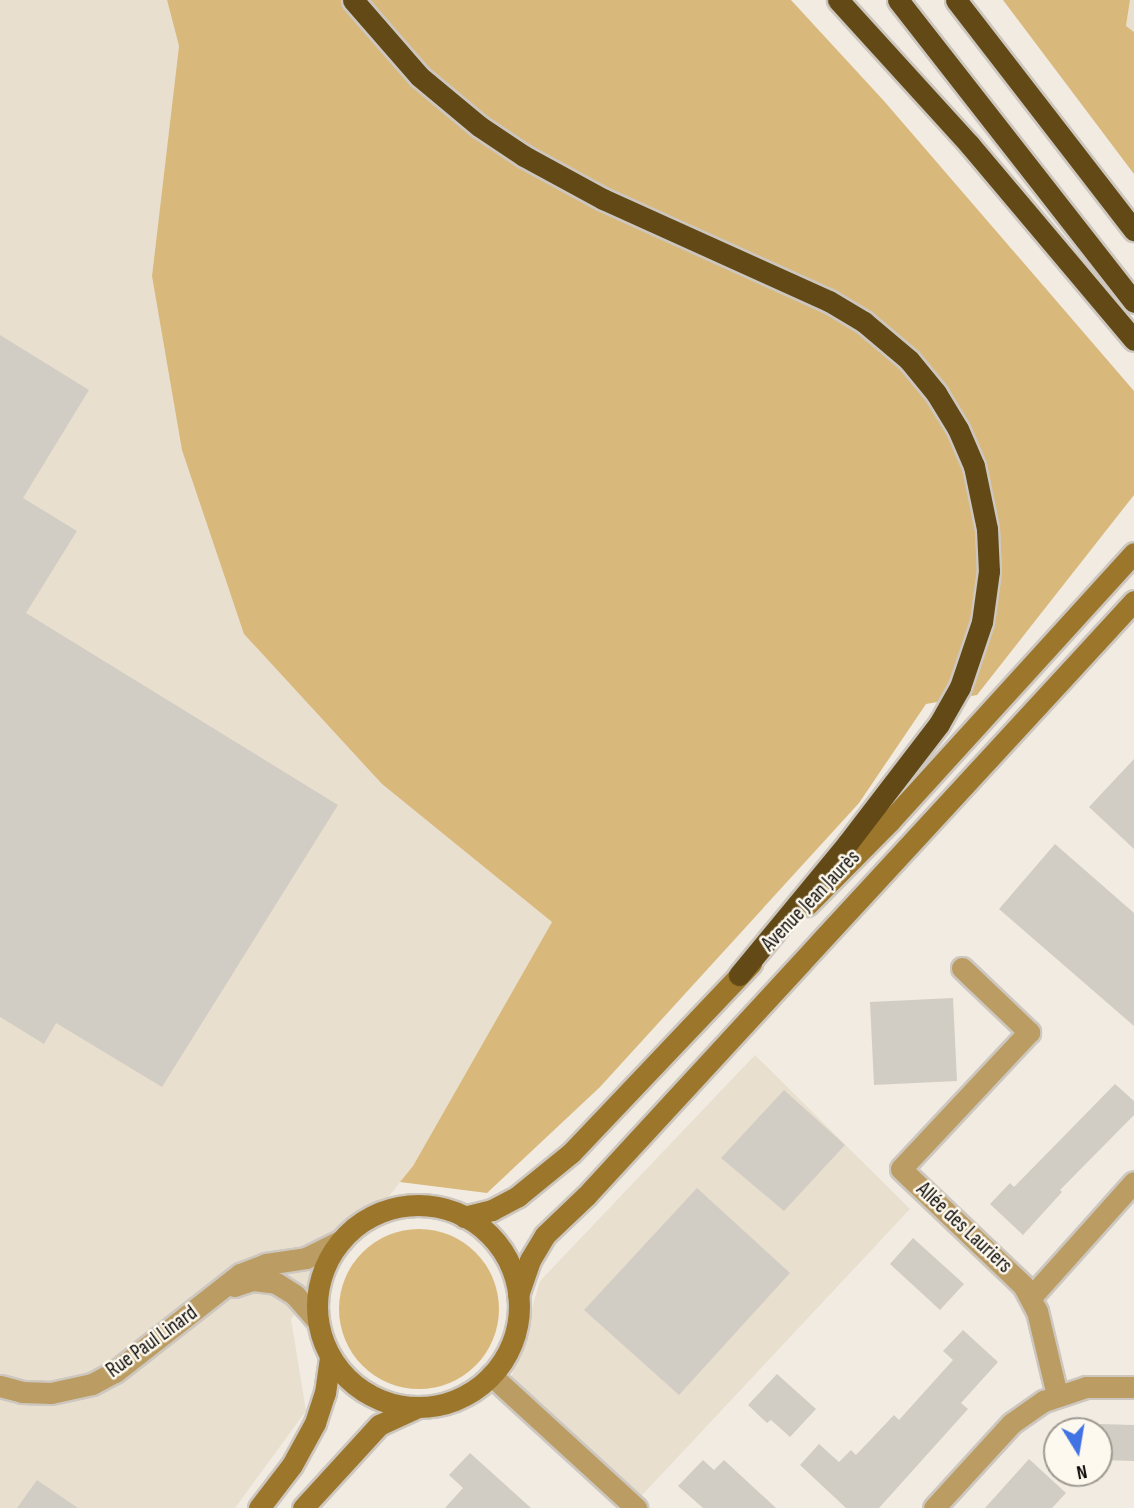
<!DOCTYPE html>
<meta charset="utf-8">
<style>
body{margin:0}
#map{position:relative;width:1134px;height:1508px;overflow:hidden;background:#f1ebe2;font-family:"Sofia Sans Condensed",sans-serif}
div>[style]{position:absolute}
.built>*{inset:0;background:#e8dfcf}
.green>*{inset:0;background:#d9b87b}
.round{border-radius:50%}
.building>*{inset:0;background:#d2cdc4}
.roads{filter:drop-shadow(2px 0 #cdc7bf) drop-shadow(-2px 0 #cdc7bf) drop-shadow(0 2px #cdc7bf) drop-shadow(0 -2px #cdc7bf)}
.minor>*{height:21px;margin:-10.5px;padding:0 10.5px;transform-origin:10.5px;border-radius:10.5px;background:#bb9c62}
.secondary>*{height:21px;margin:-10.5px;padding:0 10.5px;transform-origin:10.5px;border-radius:10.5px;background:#9b762b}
.secondary>.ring{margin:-10.5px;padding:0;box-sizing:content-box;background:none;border:21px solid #9b762b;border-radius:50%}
.motorway>*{height:21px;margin:-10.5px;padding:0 10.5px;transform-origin:10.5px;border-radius:10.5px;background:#624915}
span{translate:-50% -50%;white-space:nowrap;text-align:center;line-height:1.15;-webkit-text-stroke:5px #fef9ef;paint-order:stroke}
.street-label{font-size:21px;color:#0e0c09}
.north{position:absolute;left:1043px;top:1417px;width:70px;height:70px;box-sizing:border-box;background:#fef9ef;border:2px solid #9e9a93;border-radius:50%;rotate:169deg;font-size:19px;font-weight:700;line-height:28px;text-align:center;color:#0e0c09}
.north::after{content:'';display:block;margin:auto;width:24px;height:32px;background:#4173e4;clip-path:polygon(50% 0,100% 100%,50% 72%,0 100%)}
</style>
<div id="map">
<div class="built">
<i style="clip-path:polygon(0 0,167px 0,179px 46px,152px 276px,382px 784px,552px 922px,413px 1166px,291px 1319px,306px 1411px,235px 1508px,0 1508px)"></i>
<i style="clip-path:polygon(1130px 0,1134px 0,1134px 32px,1126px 27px)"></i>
<i style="clip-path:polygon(755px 1055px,910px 1209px,630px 1508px,505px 1399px,540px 1281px)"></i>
</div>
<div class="green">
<i style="clip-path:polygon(167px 0,791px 0,884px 101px,1134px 391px,1134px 495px,977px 695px,926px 704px,859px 803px,600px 1087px,487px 1193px,400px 1182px,413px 1166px,552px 922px,382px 784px,244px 634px,182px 450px,152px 276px,179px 46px)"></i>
<i style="clip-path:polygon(1003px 0,1130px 0,1126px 26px,1134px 32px,1134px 174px)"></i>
<i class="round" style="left:339px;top:1229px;width:160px;height:160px"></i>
</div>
<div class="building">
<i style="clip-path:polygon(0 335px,89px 390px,23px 498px,77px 531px,26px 613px,338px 805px,162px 1087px,56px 1023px,44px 1044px,0 1017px)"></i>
<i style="clip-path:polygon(1134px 759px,1134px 849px,1089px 807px)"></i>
<i style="clip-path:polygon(1055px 844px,1134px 913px,1134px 1026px,999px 909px)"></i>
<i style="clip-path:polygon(953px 998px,957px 1081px,874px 1085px,870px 1002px)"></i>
<i style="clip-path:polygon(1115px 1084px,1134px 1101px,1134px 1115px,1060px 1190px,1062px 1192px,1023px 1235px,990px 1204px,1010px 1183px,1014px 1187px)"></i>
<i style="clip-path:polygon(784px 1090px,845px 1145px,784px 1211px,721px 1158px)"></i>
<i style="clip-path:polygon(697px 1188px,790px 1273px,679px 1395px,584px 1310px)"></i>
<i style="clip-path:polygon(913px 1238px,964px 1284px,940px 1310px,890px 1264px)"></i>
<i style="clip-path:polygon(963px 1330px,998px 1362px,961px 1403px,968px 1409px,879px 1508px,846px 1508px,800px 1465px,819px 1444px,839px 1462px,851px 1450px,856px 1455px,894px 1415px,899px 1420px,953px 1360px,943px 1351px)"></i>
<i style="clip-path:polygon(777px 1374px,816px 1409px,790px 1437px,771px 1420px,767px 1423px,748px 1405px)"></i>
<i style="clip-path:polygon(1099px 1424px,1134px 1425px,1134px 1461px,1099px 1460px)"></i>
<i style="clip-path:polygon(470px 1453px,531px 1508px,445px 1508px,463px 1488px,449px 1475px)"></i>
<i style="clip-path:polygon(1029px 1459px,1066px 1493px,1052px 1508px,985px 1508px)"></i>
<i style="clip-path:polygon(703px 1460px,714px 1470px,724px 1460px,776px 1508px,703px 1508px,678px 1486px)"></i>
<i style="clip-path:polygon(37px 1480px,78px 1508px,17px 1508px)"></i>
</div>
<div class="roads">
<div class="minor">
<i style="left:962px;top:968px;width:93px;rotate:43.7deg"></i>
<i style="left:1029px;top:1032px;width:187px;rotate:133.1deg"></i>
<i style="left:901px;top:1169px;width:168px;rotate:43.6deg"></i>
<i style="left:1023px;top:1285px;width:30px;rotate:62deg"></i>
<i style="left:1037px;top:1311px;width:86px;rotate:76.6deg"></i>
<i style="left:234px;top:1286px;width:20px;rotate:-18deg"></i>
<i style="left:253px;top:1280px;width:23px;rotate:7deg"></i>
<i style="left:276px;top:1283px;width:22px;rotate:32deg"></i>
<i style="left:295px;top:1295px;width:35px;rotate:49deg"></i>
<i style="left:1031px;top:1297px;width:154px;rotate:-48.2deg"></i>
<i style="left:491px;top:1375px;width:197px;rotate:42.5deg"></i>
<i style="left:0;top:1386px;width:23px;rotate:15deg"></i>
<i style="left:22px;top:1392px;width:29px;rotate:2deg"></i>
<i style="left:51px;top:1393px;width:42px;rotate:-12.4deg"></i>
<i style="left:92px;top:1384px;width:26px;rotate:-28deg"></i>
<i style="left:115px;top:1372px;width:159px;rotate:-38.1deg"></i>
<i style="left:240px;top:1274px;width:28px;rotate:-21deg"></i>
<i style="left:266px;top:1264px;width:40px;rotate:-8.5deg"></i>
<i style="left:306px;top:1258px;width:40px;rotate:-26.6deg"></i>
<i style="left:934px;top:1508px;width:115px;rotate:-47.5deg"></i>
<i style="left:1012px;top:1423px;width:39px;rotate:-35deg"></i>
<i style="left:1044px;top:1401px;width:44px;rotate:-18.4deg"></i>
<i style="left:1086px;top:1387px;width:48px"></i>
</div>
<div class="secondary">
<i style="left:807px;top:905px;width:118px;rotate:-45.3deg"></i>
<i style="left:890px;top:821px;width:362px;rotate:-47.7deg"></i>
<i class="ring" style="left:317px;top:1205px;width:181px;height:181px"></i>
<i style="left:464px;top:1217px;width:29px;rotate:-14deg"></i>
<i style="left:492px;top:1210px;width:30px;rotate:-28deg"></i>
<i style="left:518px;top:1196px;width:68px;rotate:-39.1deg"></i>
<i style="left:571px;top:1153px;width:262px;rotate:-46.5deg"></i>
<i style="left:518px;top:1295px;width:37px;rotate:-71deg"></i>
<i style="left:530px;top:1260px;width:29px;rotate:-59deg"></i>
<i style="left:545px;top:1235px;width:57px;rotate:-43.6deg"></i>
<i style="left:586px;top:1196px;width:809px;rotate:-47.35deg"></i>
<i style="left:259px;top:1508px;width:54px;rotate:-52.5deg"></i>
<i style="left:292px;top:1465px;width:48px;rotate:-61.3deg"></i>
<i style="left:315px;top:1423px;width:32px;rotate:-72deg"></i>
<i style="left:325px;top:1393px;width:37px;rotate:-82deg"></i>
<i style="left:303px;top:1508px;width:113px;rotate:-47.5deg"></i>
<i style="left:379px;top:1425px;width:43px;rotate:-24.8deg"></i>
</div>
<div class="motorway">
<i style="left:353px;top:0;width:101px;rotate:49deg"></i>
<i style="left:419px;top:76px;width:78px;rotate:39.8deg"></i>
<i style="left:479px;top:126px;width:54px;rotate:33.7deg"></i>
<i style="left:524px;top:156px;width:90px;rotate:28.6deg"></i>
<i style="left:603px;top:199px;width:248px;rotate:24.3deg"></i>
<i style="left:829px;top:301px;width:41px;rotate:31deg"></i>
<i style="left:864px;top:322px;width:59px;rotate:40.2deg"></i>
<i style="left:909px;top:360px;width:43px;rotate:50.7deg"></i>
<i style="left:936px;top:393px;width:42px;rotate:58.6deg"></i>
<i style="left:958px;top:429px;width:40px;rotate:66.6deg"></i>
<i style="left:974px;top:466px;width:64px;rotate:78.3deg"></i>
<i style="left:987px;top:529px;width:42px;rotate:87.3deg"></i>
<i style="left:989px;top:571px;width:51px;rotate:97.8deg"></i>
<i style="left:982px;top:622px;width:69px;rotate:108.7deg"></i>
<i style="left:960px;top:687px;width:43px;rotate:119.6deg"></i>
<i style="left:939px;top:724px;width:151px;rotate:127.5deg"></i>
<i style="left:847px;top:844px;width:170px;rotate:129.5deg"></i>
<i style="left:838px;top:0;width:195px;rotate:47.7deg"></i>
<i style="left:969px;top:144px;width:256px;rotate:49.9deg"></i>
<i style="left:898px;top:0;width:383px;rotate:52deg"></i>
<i style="left:956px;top:0;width:291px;rotate:52.3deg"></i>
</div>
</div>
<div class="street-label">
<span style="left:811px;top:901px;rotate:-46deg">Avenue Jean Jaurès</span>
<span style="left:964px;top:1228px;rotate:43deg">Allée des Lauriers</span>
<span style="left:152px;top:1342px;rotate:-36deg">Rue Paul Linard</span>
</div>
<div class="north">N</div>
</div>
